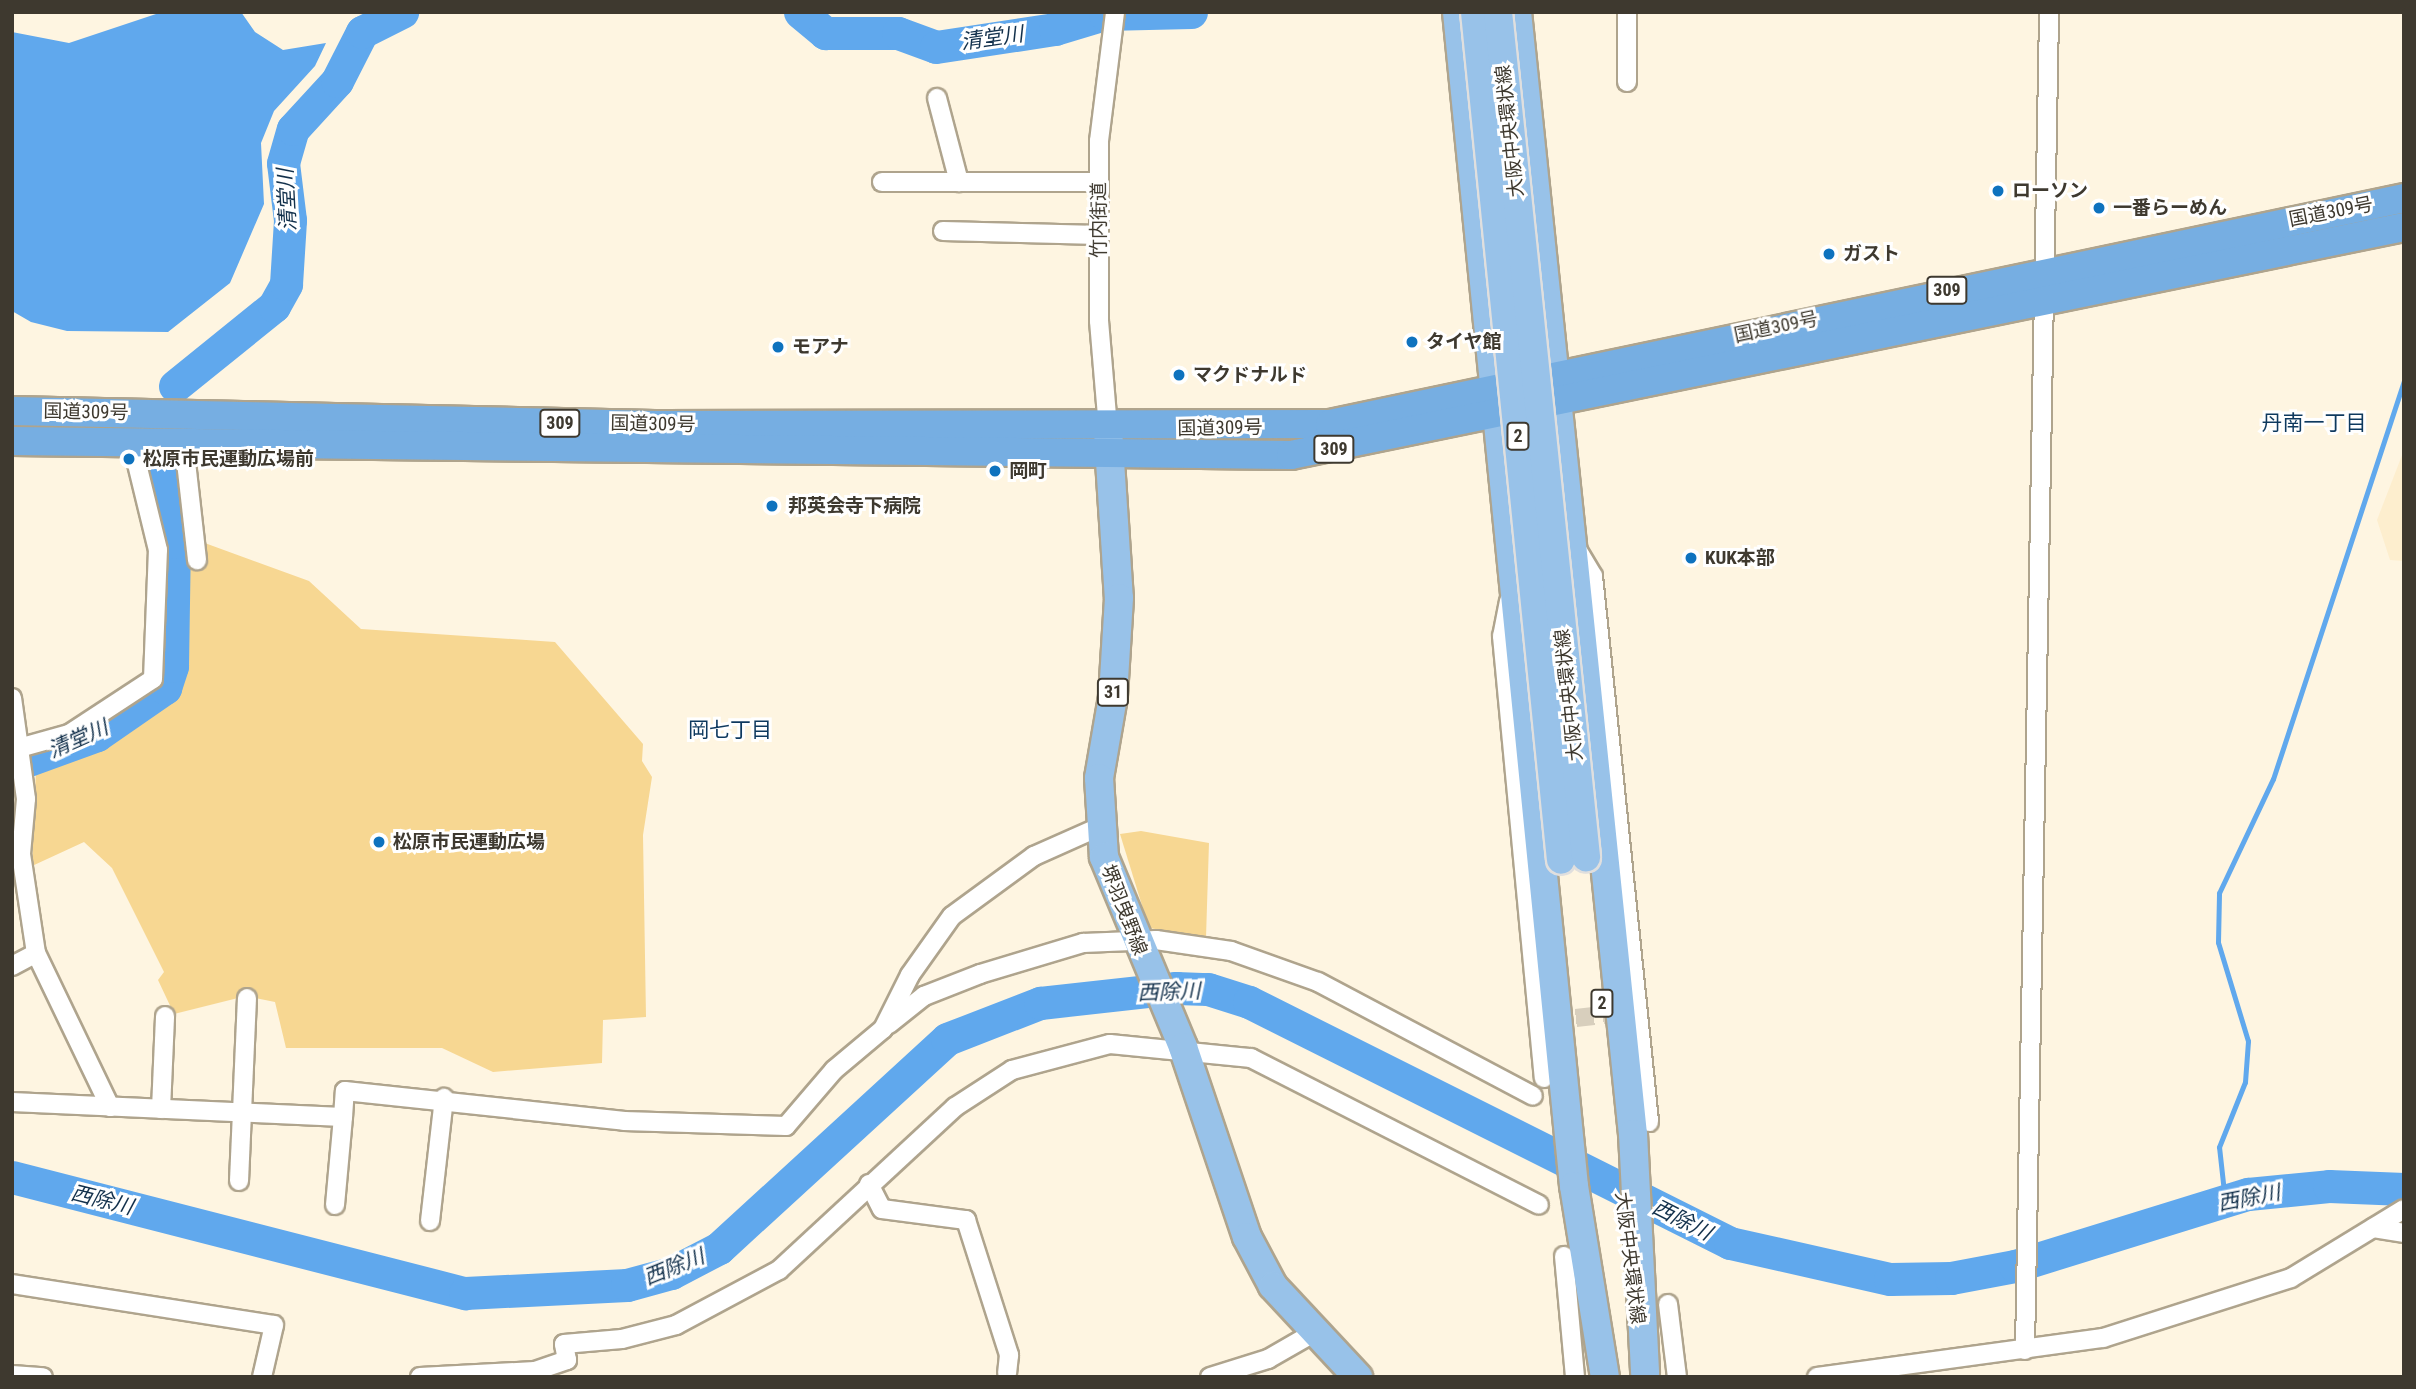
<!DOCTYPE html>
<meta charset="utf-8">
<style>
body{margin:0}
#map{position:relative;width:2416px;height:1389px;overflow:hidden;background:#fef5e1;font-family:"Roboto Condensed","Noto Sans JP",sans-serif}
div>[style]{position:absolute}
.built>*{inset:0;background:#fdeece}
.green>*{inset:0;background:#f7d792}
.water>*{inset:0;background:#60a8ed}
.stream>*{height:5px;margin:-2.5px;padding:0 2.5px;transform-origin:2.5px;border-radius:2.5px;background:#60a8ed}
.river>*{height:33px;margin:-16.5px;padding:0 16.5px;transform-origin:16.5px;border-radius:16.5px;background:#60a8ed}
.minor-tunnel>*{height:18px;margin-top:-9px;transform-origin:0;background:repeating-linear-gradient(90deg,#d8cfbd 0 18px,transparent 0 27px)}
.roads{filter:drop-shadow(2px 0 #afa48d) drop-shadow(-2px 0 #afa48d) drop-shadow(0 2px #afa48d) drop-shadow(0 -2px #afa48d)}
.minor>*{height:18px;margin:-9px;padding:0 9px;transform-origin:9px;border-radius:9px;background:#fff}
.primary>*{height:28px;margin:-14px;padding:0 14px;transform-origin:14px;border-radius:14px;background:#98c2e9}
.trunk>*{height:28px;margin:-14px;padding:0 14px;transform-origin:14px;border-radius:14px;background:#76aee2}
.bridges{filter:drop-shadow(2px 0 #e0dfde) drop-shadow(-2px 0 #e0dfde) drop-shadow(0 2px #e0dfde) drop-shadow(0 -2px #e0dfde)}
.primary-bridge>*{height:28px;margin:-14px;padding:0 14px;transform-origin:14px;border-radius:14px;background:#98c2e9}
.dots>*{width:19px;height:19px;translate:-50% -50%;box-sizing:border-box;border:4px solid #fff;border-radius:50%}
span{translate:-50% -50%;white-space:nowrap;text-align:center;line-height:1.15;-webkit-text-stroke:6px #fff;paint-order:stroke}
.shield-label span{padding:2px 5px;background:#fff;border:2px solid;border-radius:5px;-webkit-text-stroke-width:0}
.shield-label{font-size:18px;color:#3e392f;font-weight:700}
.street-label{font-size:19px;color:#3e392f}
.poi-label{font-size:19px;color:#3e392f;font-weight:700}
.left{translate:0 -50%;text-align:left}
.water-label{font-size:21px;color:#13314c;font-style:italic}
.neighbourhood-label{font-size:21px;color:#0e395e}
.frame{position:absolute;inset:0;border:14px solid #3e392f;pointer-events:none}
</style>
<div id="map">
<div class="built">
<i style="clip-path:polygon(2404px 450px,2404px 561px,2390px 560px,2377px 520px)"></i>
</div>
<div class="green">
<i style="clip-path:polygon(202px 542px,309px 581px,361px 629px,555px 642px,643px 744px,642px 761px,652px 777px,643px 835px,646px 1017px,603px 1020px,602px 1063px,493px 1072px,442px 1048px,286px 1048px,275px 1002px,246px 996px,174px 1014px,158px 980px,164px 972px,112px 868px,84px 842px,32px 866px,36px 769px,100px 738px,167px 693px,181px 661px,182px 543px)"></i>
<i style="clip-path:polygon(1141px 831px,1209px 843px,1206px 937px,1149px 928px,1120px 834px)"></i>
</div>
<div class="water">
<i style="clip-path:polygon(162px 12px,241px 12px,255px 32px,283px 50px,326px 43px,315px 66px,274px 111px,261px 143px,264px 204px,230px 283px,168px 332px,67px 331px,31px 322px,12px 311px,12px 32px,69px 43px)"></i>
</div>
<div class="stream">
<i style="left:2225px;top:1201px;width:54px;rotate:-96.3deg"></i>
<i style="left:2219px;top:1147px;width:70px;rotate:-68.2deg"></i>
<i style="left:2245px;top:1082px;width:41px;rotate:-85.8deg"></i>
<i style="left:2248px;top:1041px;width:103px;rotate:-106.9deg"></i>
<i style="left:2218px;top:942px;width:49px;rotate:-88.8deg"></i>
<i style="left:2219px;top:893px;width:126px;rotate:-64.7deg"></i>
<i style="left:2273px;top:779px;width:419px;rotate:-71.8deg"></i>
</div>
<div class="river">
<i style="left:800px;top:12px;width:33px;rotate:40deg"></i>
<i style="left:825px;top:33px;width:73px"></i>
<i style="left:898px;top:33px;width:40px;rotate:20.2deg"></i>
<i style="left:936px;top:47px;width:120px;rotate:-8.6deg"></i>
<i style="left:1055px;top:29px;width:52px;rotate:-16.7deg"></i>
<i style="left:1105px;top:14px;width:86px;rotate:-1.3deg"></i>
<i style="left:175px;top:386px;width:127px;rotate:-38.9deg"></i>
<i style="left:274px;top:306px;width:25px;rotate:-61deg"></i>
<i style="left:286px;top:284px;width:64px;rotate:-86.4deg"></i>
<i style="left:290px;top:220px;width:57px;rotate:-97deg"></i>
<i style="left:283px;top:163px;width:35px;rotate:-74deg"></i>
<i style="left:293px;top:129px;width:65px;rotate:-47.5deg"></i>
<i style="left:337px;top:81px;width:55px;rotate:-63deg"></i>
<i style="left:362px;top:32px;width:45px;rotate:-26.6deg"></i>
<i style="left:12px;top:766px;width:90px;rotate:-20deg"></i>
<i style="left:97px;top:735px;width:83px;rotate:-34.7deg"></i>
<i style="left:165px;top:688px;width:23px;rotate:-72deg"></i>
<i style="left:172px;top:666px;width:124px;rotate:-89.1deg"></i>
<i style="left:174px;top:542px;width:75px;rotate:-100.7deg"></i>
<i style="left:12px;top:1177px;width:468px;rotate:14.4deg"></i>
<i style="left:465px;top:1293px;width:162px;rotate:-2.8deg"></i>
<i style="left:627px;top:1285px;width:46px;rotate:-15.3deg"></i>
<i style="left:671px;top:1273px;width:54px;rotate:-27.5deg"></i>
<i style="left:719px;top:1248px;width:309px;rotate:-42.5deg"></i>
<i style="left:947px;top:1039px;width:100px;rotate:-21.2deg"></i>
<i style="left:1040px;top:1003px;width:137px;rotate:-6.3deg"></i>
<i style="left:1176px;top:988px;width:32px;rotate:2deg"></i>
<i style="left:1208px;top:989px;width:43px;rotate:17.6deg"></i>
<i style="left:1249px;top:1002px;width:538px;rotate:26.61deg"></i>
<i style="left:1730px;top:1243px;width:164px;rotate:12.7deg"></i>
<i style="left:1890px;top:1279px;width:61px;rotate:-0.9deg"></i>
<i style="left:1951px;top:1278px;width:65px;rotate:-10.6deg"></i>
<i style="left:2015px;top:1266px;width:244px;rotate:-17.2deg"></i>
<i style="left:2248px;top:1194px;width:81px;rotate:-5.6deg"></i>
<i style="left:2329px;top:1186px;width:75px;rotate:2.3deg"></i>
</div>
<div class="minor-tunnel">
<i style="left:1549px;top:1021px;width:81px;rotate:-6.4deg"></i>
</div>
<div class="roads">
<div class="minor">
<i style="left:1627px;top:12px;width:70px;rotate:90deg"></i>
<i style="left:937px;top:98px;width:87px;rotate:75.3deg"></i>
<i style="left:882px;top:182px;width:217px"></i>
<i style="left:943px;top:231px;width:156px;rotate:1.5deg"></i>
<i style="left:1108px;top:428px;width:107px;rotate:-94.8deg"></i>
<i style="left:1099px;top:321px;width:180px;rotate:-90deg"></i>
<i style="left:1099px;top:141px;width:130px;rotate:-82.9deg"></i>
<i style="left:184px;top:444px;width:117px;rotate:83.6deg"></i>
<i style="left:1578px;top:551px;width:29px;rotate:59deg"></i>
<i style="left:1593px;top:576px;width:549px;rotate:84.14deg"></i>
<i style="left:1509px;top:601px;width:36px;rotate:101deg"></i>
<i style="left:1502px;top:636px;width:444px;rotate:84.6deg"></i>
<i style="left:12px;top:698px;width:102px;rotate:82.1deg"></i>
<i style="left:26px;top:799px;width:55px;rotate:95.2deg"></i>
<i style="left:21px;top:854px;width:100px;rotate:81.4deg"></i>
<i style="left:36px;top:953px;width:171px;rotate:64.3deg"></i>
<i style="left:19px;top:748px;width:52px;rotate:-15.6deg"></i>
<i style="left:69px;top:734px;width:100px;rotate:-33.2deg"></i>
<i style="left:153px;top:679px;width:129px;rotate:-87.8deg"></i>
<i style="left:158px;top:550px;width:110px;rotate:-103.7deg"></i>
<i style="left:12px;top:966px;width:27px;rotate:-28deg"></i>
<i style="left:889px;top:1024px;width:45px;rotate:-38.7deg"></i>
<i style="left:924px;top:996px;width:60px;rotate:-21.4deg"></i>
<i style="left:980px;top:974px;width:108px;rotate:-16.8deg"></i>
<i style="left:1083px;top:943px;width:73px;rotate:-2.4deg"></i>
<i style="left:1156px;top:940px;width:76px;rotate:8.3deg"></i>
<i style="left:1231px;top:951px;width:92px;rotate:19.6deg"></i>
<i style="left:1318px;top:982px;width:243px;rotate:27.9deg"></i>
<i style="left:12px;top:1102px;width:331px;rotate:2.6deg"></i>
<i style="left:343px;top:1117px;width:26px;rotate:-86deg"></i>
<i style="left:345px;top:1091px;width:281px;rotate:6.1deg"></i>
<i style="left:624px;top:1121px;width:162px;rotate:1.8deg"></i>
<i style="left:786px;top:1126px;width:74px;rotate:-49.4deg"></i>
<i style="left:834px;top:1070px;width:64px;rotate:-39.9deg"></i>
<i style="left:883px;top:1029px;width:60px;rotate:-63.4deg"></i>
<i style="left:910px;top:975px;width:72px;rotate:-54.6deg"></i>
<i style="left:952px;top:916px;width:102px;rotate:-36.2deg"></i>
<i style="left:1034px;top:856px;width:71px;rotate:-24deg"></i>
<i style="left:161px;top:1109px;width:93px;rotate:-87.5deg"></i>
<i style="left:239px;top:1181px;width:183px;rotate:-87.5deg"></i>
<i style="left:869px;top:1184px;width:28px;rotate:63deg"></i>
<i style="left:882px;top:1209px;width:85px;rotate:7.5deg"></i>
<i style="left:966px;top:1220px;width:142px;rotate:72.3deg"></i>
<i style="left:1009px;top:1355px;width:18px;rotate:96deg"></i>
<i style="left:335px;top:1205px;width:88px;rotate:-84.8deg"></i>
<i style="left:430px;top:1221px;width:124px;rotate:-83.5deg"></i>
<i style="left:2373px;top:1228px;width:31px;rotate:9deg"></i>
<i style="left:1564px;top:1256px;width:121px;rotate:84.8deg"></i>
<i style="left:12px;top:1284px;width:265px;rotate:8.9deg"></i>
<i style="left:274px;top:1325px;width:53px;rotate:103deg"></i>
<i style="left:1668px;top:1304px;width:74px;rotate:83deg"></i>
<i style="left:2025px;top:1350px;width:1338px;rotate:-88.97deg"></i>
<i style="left:12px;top:1375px;width:31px;rotate:4deg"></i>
<i style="left:420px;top:1377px;width:115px;rotate:-3deg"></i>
<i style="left:535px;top:1371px;width:34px;rotate:-19deg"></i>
<i style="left:567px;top:1360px;width:16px;rotate:-101deg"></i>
<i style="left:564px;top:1344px;width:58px;rotate:-4.9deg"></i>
<i style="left:622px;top:1339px;width:56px;rotate:-14.5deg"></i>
<i style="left:676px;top:1325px;width:117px;rotate:-28.1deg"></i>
<i style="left:779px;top:1270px;width:240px;rotate:-42.8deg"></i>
<i style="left:955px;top:1107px;width:68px;rotate:-33deg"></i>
<i style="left:1012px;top:1070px;width:101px;rotate:-14.9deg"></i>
<i style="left:1110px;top:1044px;width:142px;rotate:5.7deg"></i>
<i style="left:1251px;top:1058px;width:323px;rotate:27deg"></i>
<i style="left:1210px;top:1377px;width:61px;rotate:-17.2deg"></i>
<i style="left:1268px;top:1359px;width:54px;rotate:-29.9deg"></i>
<i style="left:1817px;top:1377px;width:289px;rotate:-7.8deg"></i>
<i style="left:2103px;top:1338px;width:197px;rotate:-17.7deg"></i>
<i style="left:2291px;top:1278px;width:132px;rotate:-31.4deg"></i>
</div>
<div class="primary">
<i style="left:1457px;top:12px;width:1180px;rotate:84.31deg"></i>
<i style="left:1574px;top:1186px;width:193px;rotate:80.8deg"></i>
<i style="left:1517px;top:12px;width:1128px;rotate:84.1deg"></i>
<i style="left:1633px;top:1134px;width:239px;rotate:87.1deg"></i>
<i style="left:1108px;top:430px;width:168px;rotate:86.3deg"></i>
<i style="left:1119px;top:598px;width:99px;rotate:93.5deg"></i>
<i style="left:1113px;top:697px;width:82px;rotate:99.8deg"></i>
<i style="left:1099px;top:778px;width:79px;rotate:86.4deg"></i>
<i style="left:1104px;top:857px;width:206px;rotate:67.4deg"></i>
<i style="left:1183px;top:1047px;width:200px;rotate:71.4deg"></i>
<i style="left:1247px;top:1237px;width:55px;rotate:62deg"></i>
<i style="left:1273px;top:1286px;width:125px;rotate:47deg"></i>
</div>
<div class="trunk">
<i style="left:12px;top:411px;width:643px;rotate:1.25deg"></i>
<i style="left:655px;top:425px;width:675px;rotate:-0.08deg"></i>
<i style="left:1330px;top:424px;width:1098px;rotate:-11.88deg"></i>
<i style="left:12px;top:441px;width:1279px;rotate:0.63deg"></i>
<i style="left:1291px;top:455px;width:1136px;rotate:-11.58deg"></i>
</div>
</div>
<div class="bridges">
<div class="primary-bridge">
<i style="left:1475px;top:12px;width:852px;rotate:84.21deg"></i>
<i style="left:1498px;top:12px;width:850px;rotate:84.05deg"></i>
</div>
</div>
<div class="dots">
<i style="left:1998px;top:191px;background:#0e72be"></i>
<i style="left:2099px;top:208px;background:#0e72be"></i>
<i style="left:1829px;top:254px;background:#0e72be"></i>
<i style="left:1412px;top:342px;background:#0e72be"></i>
<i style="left:778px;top:347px;background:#0e72be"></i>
<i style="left:1179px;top:375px;background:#0e72be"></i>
<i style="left:129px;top:459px;background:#0e72be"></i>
<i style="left:995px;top:471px;background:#0e72be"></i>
<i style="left:772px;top:506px;background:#0e72be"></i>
<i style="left:1691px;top:558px;background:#0e72be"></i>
<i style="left:379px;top:842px;background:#0e72be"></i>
</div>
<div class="shield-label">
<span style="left:1947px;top:290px">309</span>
<span style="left:560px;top:423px">309</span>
<span style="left:1518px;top:436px">2</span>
<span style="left:1334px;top:449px">309</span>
<span style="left:1113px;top:692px">31</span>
<span style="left:1602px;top:1003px">2</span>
</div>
<div class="street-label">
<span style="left:1510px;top:131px;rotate:-96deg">大阪中央環状線</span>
<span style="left:2331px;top:212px;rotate:-11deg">国道309号</span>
<span style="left:1099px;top:220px;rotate:-90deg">竹内街道</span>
<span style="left:1776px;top:327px;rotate:-12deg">国道309号</span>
<span style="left:86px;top:412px;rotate:1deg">国道309号</span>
<span style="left:653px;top:424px;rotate:1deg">国道309号</span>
<span style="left:1220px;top:428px;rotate:-1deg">国道309号</span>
<span style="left:1569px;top:695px;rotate:-96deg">大阪中央環状線</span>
<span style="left:1124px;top:910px;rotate:69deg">堺羽曳野線</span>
<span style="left:1630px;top:1258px;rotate:83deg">大阪中央環状線</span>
</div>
<div class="poi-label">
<span class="left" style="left:2012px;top:191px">ローソン</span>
<span class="left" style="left:2113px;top:208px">一番らーめん</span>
<span class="left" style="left:1843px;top:254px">ガスト</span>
<span class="left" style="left:1426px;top:342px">タイヤ館</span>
<span class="left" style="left:792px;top:347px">モアナ</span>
<span class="left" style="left:1193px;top:375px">マクドナルド</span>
<span class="left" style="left:143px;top:459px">松原市民運動広場前</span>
<span class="left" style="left:1009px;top:471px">岡町</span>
<span class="left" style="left:788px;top:506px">邦英会寺下病院</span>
<span class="left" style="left:1705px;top:558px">KUK本部</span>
<span class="left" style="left:393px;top:842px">松原市民運動広場</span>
</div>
<div class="water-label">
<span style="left:992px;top:38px;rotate:-8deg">清堂川</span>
<span style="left:287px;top:200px;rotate:-93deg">清堂川</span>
<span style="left:78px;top:739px;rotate:-24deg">清堂川</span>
<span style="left:1169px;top:992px;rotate:-2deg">西除川</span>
<span style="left:2249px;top:1198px;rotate:-11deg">西除川</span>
<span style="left:102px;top:1200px;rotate:14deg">西除川</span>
<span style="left:1682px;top:1220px;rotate:27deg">西除川</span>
<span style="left:674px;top:1267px;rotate:-22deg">西除川</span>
</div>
<div class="neighbourhood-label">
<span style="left:2314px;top:423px">丹南一丁目</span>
<span style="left:730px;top:730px">岡七丁目</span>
</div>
<div class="frame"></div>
</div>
